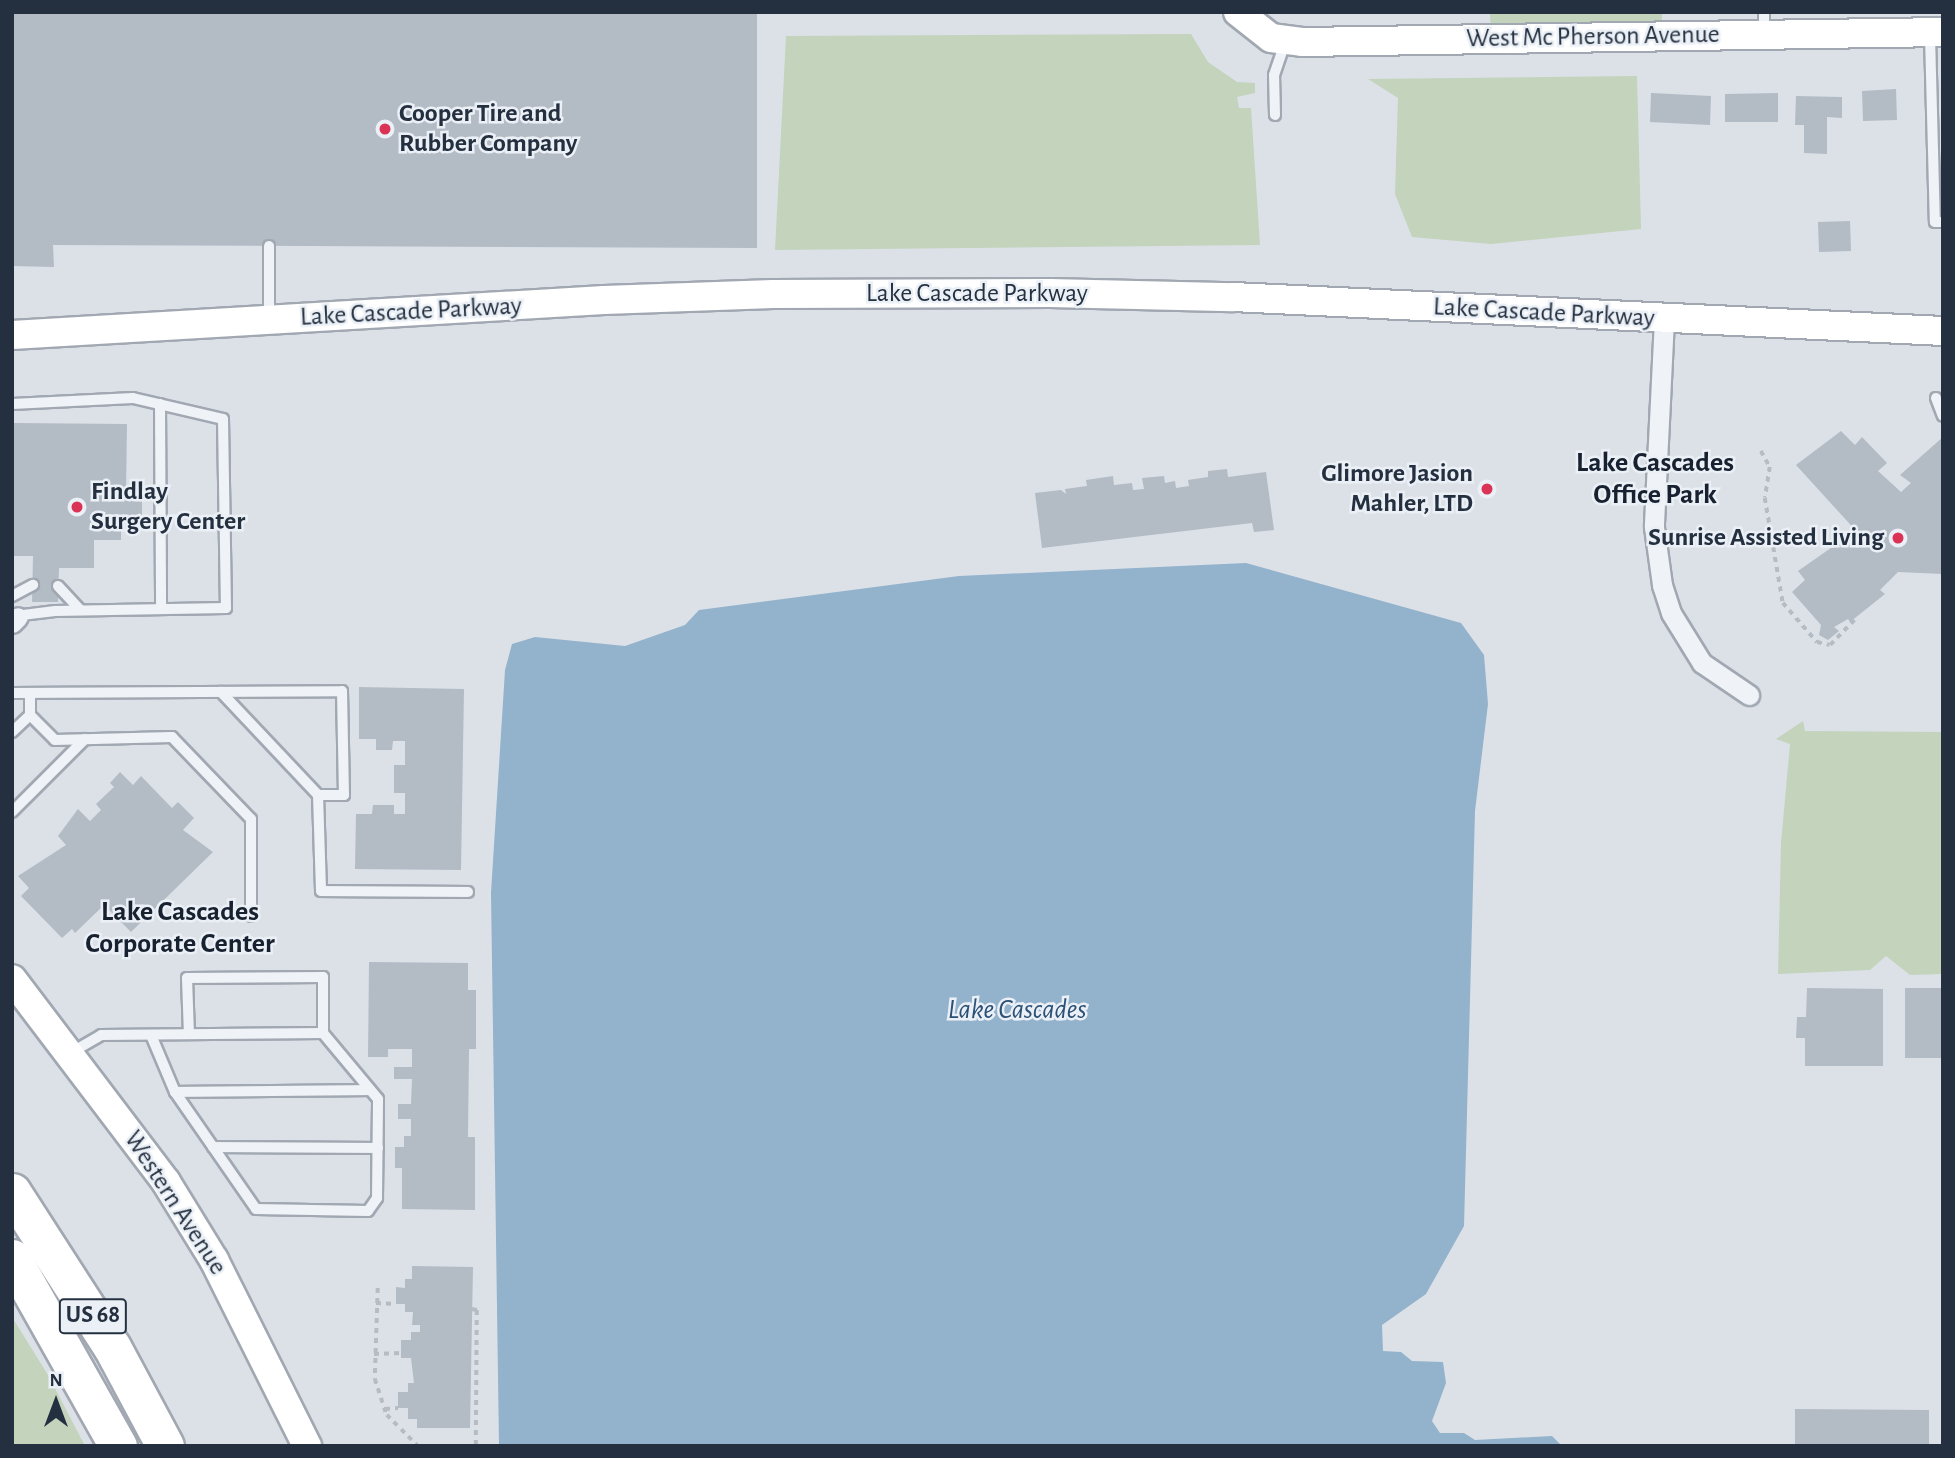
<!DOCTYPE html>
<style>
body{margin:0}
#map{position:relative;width:1955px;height:1458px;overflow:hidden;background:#dce1e8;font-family:"Alegreya Sans",sans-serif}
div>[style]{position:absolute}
.green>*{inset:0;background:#c3d3bc}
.water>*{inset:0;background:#93b2cc}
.building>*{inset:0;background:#b3bbc5}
.path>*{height:3.5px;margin-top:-1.75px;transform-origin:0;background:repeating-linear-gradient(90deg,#b6bcc3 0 5px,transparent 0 10px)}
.roads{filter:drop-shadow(2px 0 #a1a8b2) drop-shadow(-2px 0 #a1a8b2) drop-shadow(0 2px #a1a8b2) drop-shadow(0 -2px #a1a8b2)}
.lane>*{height:10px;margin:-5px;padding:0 5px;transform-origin:5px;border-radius:5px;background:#eff2f6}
.street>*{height:19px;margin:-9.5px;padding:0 9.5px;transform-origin:9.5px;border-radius:9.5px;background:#eff2f6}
.secondary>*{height:28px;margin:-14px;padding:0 14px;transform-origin:14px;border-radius:14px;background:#fff}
.highway>*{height:37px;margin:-18.5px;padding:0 18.5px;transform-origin:18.5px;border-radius:18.5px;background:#fff}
.dots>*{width:19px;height:19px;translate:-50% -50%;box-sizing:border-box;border:4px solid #ebf0f6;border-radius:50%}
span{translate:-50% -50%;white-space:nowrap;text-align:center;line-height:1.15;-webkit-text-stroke:5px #ebf0f6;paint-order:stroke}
.shield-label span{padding:2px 5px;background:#ebf0f6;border:2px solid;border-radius:5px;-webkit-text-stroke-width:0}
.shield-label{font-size:24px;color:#243040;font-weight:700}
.street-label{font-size:26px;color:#243040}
.poi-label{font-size:26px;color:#243040;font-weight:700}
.left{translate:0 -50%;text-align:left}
.right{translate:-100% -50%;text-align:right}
.neighbourhood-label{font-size:28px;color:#172130;font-weight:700}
.water-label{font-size:28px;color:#2b5177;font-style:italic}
.frame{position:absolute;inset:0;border:14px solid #243040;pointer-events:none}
.north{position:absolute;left:21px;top:1367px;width:70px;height:70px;-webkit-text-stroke:5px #ebf0f6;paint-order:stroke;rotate:0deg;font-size:19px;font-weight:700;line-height:28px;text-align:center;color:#243040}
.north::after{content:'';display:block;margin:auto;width:24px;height:32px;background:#243040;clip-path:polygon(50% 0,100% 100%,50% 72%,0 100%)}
</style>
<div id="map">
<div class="green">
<i style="clip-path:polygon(1490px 12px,1662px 12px,1662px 36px,1491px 39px)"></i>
<i style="clip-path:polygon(1191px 34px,1208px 62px,1237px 82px,1255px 83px,1255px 93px,1237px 97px,1239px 108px,1251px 108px,1260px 245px,775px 250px,786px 36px)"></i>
<i style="clip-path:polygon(1637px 76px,1641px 229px,1491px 244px,1412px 237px,1395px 194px,1398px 98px,1368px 79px)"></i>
<i style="clip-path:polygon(1803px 721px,1805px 731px,1943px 732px,1943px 974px,1910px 975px,1886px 956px,1870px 970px,1778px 974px,1781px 843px,1790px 744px,1776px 739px)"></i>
<i style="clip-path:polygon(12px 1317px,48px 1375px,85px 1446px,12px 1446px)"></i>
</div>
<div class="water">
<i style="clip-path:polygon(1246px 563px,1461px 623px,1484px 655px,1488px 704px,1475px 811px,1464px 1226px,1426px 1294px,1382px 1325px,1383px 1351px,1401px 1352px,1412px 1361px,1443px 1362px,1446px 1383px,1432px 1421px,1440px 1433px,1464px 1433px,1475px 1440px,1552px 1436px,1562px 1446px,499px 1446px,491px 893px,505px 670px,512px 644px,535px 637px,625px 646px,685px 625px,699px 610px,959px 576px)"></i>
</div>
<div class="building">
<i style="clip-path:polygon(12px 12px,757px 12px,757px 248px,53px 245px,54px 267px,12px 266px)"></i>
<i style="clip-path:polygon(1896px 89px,1897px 120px,1863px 121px,1862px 91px)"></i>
<i style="clip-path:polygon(1651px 93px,1711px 96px,1710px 125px,1650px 122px)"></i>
<i style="clip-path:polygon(1778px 93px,1778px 122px,1725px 122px,1725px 94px)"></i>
<i style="clip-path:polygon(1796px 96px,1842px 97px,1842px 118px,1827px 117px,1827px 154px,1804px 153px,1804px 125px,1795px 125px)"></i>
<i style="clip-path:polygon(1850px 221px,1851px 251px,1819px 252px,1818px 222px)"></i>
<i style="clip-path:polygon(12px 423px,127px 424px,126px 493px,142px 493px,142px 522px,121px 522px,121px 540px,94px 540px,94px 568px,59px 568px,58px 602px,32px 602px,33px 556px,12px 556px)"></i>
<i style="clip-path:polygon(1841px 431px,1855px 445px,1862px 437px,1887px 463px,1878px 471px,1901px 492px,1911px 483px,1900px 475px,1943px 437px,1943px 574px,1898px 572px,1880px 590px,1885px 594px,1850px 622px,1848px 619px,1834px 627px,1839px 631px,1828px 640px,1819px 635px,1821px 625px,1792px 592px,1805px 580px,1798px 571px,1838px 543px,1843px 547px,1858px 533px,1796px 465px)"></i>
<i style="clip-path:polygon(1227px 469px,1228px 477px,1266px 472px,1274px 530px,1254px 532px,1252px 523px,1042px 548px,1035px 493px,1061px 490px,1066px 494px,1065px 489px,1087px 486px,1086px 480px,1113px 476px,1114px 485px,1132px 483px,1133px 490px,1144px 489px,1142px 478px,1164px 476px,1165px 483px,1175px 481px,1176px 488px,1189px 486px,1188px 480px,1208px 477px,1208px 471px)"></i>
<i style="clip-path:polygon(359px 687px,464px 689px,461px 870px,355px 869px,356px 814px,372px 814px,373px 805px,394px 805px,394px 814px,405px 814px,405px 793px,394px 793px,394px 765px,405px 765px,405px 741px,393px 741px,392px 750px,376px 750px,376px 739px,359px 739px)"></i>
<i style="clip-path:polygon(120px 772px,133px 785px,141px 776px,172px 808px,178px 802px,194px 818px,183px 830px,213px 852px,131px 932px,104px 905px,75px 933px,72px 929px,62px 938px,21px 896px,29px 888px,18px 876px,66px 845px,58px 836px,78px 809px,90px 821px,101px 810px,96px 804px,114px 787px,110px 783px)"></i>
<i style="clip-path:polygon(369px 962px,468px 963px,468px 990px,476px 990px,476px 1049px,469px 1049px,468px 1137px,475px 1137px,475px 1210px,402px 1209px,402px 1168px,395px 1168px,395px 1147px,404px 1147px,404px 1136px,411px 1136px,411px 1119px,398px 1119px,398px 1104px,411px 1104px,412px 1079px,394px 1079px,394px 1067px,412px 1067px,412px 1049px,388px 1049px,388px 1057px,368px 1057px)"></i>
<i style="clip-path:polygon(1807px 988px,1883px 989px,1883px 1066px,1805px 1066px,1805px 1038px,1796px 1038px,1797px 1017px,1806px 1017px)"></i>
<i style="clip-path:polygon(1905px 988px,1943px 988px,1943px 1058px,1905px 1058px)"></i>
<i style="clip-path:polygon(412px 1266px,473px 1267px,470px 1428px,417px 1428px,417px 1419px,408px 1419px,408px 1408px,398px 1408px,398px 1392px,408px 1392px,408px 1383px,414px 1383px,411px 1358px,401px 1358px,401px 1340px,411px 1340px,411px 1332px,420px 1332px,420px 1325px,412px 1325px,413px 1312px,405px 1312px,405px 1304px,396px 1304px,396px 1287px,405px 1288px,405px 1279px,412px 1279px)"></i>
<i style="clip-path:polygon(1795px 1409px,1929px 1410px,1929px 1446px,1795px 1446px)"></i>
</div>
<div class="path">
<i style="left:1761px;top:451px;width:18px;rotate:61deg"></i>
<i style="left:1770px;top:467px;width:31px;rotate:99deg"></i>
<i style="left:1765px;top:498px;width:107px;rotate:80.3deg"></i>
<i style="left:1783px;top:603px;width:52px;rotate:48.9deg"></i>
<i style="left:1817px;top:642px;width:13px;rotate:13deg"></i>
<i style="left:1830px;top:645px;width:35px;rotate:-46deg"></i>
<i style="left:378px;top:1288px;width:91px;rotate:91.9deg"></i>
<i style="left:375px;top:1379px;width:38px;rotate:72deg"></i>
<i style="left:387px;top:1415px;width:44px;rotate:45deg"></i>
<i style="left:376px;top:1303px;width:20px;rotate:3deg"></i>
<i style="left:472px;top:1309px;width:5px;rotate:11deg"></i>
<i style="left:477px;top:1310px;width:136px;rotate:90.4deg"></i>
<i style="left:374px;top:1354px;width:27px;rotate:-2deg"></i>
<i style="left:385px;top:1409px;width:13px;rotate:-4deg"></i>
</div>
<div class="roads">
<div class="lane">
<i style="left:1764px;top:12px;width:21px;rotate:90deg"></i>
<i style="left:1930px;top:36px;width:186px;rotate:88.5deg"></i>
<i style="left:1935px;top:222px;width:8px"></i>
<i style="left:1275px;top:115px;width:40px;rotate:-91.4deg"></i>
<i style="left:1274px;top:75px;width:36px;rotate:-71deg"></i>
<i style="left:269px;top:246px;width:70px;rotate:90deg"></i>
<i style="left:1936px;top:398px;width:19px;rotate:69deg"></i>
<i style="left:12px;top:404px;width:121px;rotate:-2.8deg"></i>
<i style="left:133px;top:398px;width:92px;rotate:13.1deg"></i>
<i style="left:223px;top:419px;width:189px;rotate:89.1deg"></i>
<i style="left:226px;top:608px;width:171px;rotate:179deg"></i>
<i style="left:55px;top:611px;width:38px;rotate:173deg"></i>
<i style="left:160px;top:404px;width:205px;rotate:89.7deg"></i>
<i style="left:58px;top:586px;width:33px;rotate:47deg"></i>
<i style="left:12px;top:596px;width:24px;rotate:-28deg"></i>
<i style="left:221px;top:692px;width:141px;rotate:46.7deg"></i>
<i style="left:12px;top:693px;width:330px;rotate:-0.3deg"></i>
<i style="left:342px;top:691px;width:104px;rotate:88.9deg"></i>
<i style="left:344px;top:795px;width:26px;rotate:180deg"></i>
<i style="left:318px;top:795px;width:96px;rotate:88.2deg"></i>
<i style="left:321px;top:891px;width:147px;rotate:0.4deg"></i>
<i style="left:30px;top:693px;width:22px;rotate:90deg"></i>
<i style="left:30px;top:715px;width:35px;rotate:45deg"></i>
<i style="left:55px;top:740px;width:117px;rotate:-1.5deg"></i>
<i style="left:172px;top:737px;width:114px;rotate:46.1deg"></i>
<i style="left:251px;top:819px;width:97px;rotate:90deg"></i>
<i style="left:12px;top:732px;width:25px;rotate:-43deg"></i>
<i style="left:12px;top:812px;width:103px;rotate:-45deg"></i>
<i style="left:151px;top:1035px;width:62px;rotate:67.2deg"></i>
<i style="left:175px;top:1092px;width:142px;rotate:55.3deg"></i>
<i style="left:256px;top:1209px;width:112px;rotate:1deg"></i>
<i style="left:368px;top:1211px;width:16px;rotate:-55deg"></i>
<i style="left:377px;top:1198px;width:99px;rotate:-89.4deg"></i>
<i style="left:378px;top:1099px;width:86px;rotate:-129.8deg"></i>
<i style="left:323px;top:1033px;width:56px;rotate:-90deg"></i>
<i style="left:323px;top:977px;width:136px;rotate:179.6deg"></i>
<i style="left:187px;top:978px;width:56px;rotate:88deg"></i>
<i style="left:72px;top:1052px;width:34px;rotate:-30deg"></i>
<i style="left:101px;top:1035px;width:222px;rotate:-0.5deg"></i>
<i style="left:175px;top:1092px;width:195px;rotate:-0.6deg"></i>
<i style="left:213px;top:1147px;width:165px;rotate:0.3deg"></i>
</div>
<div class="street">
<i style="left:1664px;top:319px;width:208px;rotate:92.8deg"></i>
<i style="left:1654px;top:527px;width:59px;rotate:82.1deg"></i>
<i style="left:1662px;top:585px;width:29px;rotate:72deg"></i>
<i style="left:1671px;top:613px;width:59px;rotate:58.2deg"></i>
<i style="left:1702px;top:663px;width:57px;rotate:34.2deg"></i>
<i style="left:12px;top:623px;width:8px;rotate:-45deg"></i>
</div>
<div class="secondary">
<i style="left:1238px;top:12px;width:42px;rotate:38.2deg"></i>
<i style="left:1271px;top:38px;width:31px;rotate:7deg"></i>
<i style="left:1302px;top:42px;width:641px;rotate:-0.89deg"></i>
<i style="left:12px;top:335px;width:593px;rotate:-3.38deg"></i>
<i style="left:604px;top:300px;width:169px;rotate:-2deg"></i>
<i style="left:773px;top:294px;width:277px;rotate:-0.2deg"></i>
<i style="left:1050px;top:293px;width:183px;rotate:1.3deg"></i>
<i style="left:1233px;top:297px;width:711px;rotate:2.74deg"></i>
<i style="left:12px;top:979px;width:255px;rotate:52.8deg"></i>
<i style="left:166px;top:1182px;width:92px;rotate:58.4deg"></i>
<i style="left:214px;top:1260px;width:208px;rotate:63.4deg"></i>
</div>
<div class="highway">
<i style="left:12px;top:1192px;width:184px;rotate:57.2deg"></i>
<i style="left:112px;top:1347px;width:112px;rotate:61.8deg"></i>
<i style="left:12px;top:1258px;width:216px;rotate:60.6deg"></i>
</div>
</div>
<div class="dots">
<i style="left:385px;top:129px;background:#db3356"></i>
<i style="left:1487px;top:489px;background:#db3356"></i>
<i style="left:77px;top:507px;background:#db3356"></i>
<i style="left:1898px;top:538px;background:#db3356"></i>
</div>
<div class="shield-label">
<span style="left:93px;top:1316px">US 68</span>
</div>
<div class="street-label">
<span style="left:1593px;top:37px;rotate:-1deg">West Mc Pherson Avenue</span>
<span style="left:977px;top:294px">Lake Cascade Parkway</span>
<span style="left:411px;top:312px;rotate:-3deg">Lake Cascade Parkway</span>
<span style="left:1544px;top:313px;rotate:3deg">Lake Cascade Parkway</span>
<span style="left:175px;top:1203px;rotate:57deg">Western Avenue</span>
</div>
<div class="poi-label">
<span class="left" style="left:399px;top:129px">Cooper Tire and<br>Rubber Company</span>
<span class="right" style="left:1473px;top:489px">Glimore Jasion<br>Mahler, LTD</span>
<span class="left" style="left:91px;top:507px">Findlay<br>Surgery Center</span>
<span class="right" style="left:1884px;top:538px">Sunrise Assisted Living</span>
</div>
<div class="neighbourhood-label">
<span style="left:1655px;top:479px">Lake Cascades<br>Office Park</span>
<span style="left:180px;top:928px">Lake Cascades<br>Corporate Center</span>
</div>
<div class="water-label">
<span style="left:1017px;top:1010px">Lake Cascades</span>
</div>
<div class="frame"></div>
<div class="north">N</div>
</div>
